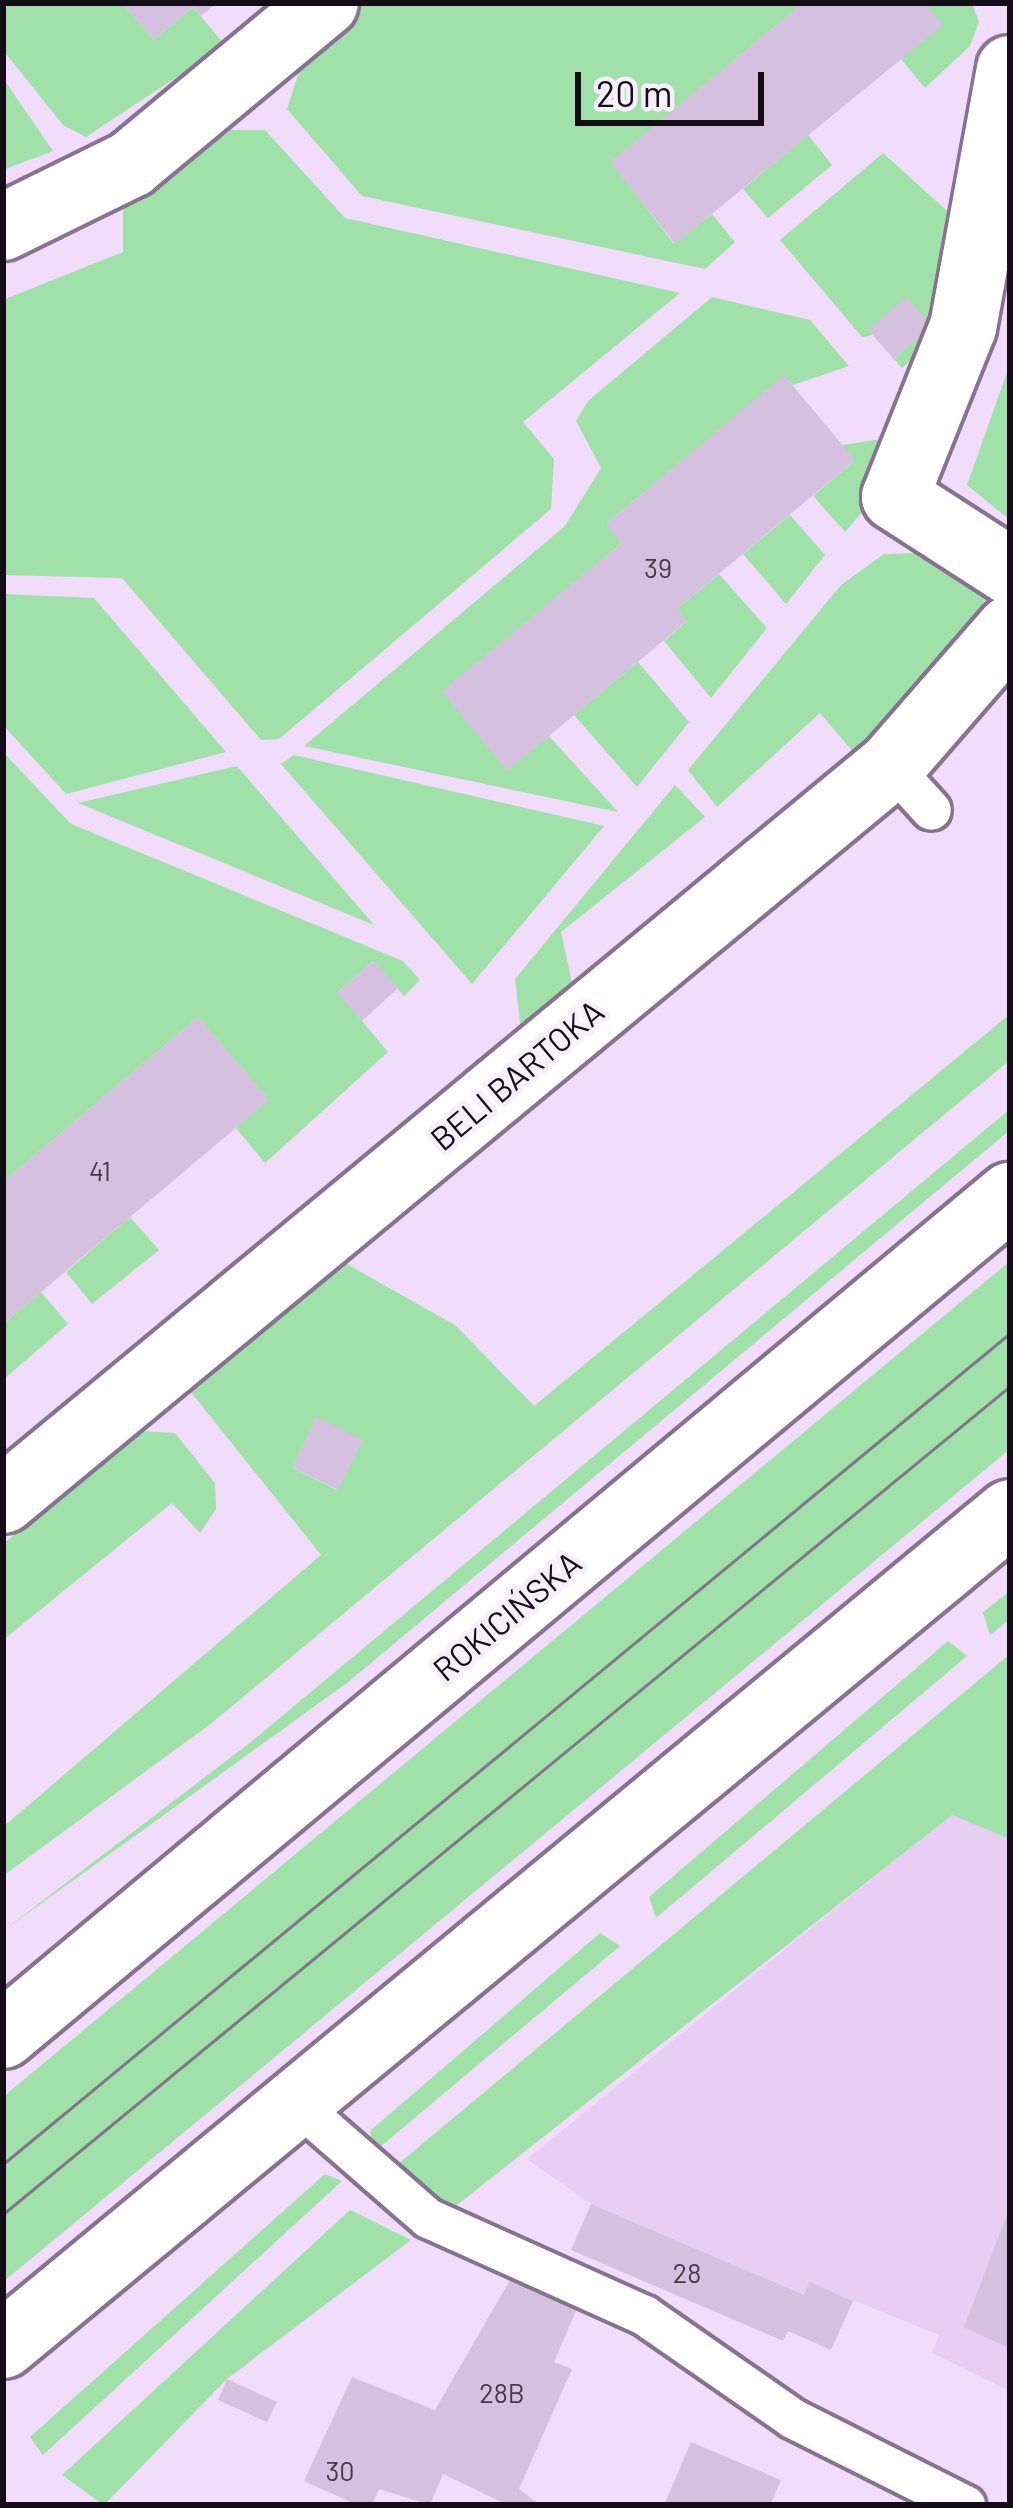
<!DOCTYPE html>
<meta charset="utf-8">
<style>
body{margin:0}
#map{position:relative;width:1013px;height:2508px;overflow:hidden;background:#f2dcfc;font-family:Barlow,sans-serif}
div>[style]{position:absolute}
.built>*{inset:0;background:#e8cef4}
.green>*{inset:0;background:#9fe1a8}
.building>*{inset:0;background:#d5c0df}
.roads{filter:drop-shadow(3px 0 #877390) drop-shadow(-3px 0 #877390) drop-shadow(0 3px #877390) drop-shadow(0 -3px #877390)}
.service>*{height:39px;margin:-19.5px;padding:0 19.5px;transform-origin:19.5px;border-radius:19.5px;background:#fff}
.minor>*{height:66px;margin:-33px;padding:0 33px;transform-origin:33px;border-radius:33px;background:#fff}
.secondary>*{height:66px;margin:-33px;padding:0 33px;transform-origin:33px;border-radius:33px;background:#fff}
.tram>*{height:3px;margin:-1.5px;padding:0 1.5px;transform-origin:1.5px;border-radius:1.5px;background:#83758a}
span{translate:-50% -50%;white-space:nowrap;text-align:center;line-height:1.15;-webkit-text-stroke:10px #f8effc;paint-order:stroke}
.number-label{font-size:27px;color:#443a49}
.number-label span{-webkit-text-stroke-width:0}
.street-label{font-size:33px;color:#140d17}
.frame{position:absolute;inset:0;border:6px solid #140d17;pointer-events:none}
.scale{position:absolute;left:575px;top:72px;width:189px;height:54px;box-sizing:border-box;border:6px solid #140d17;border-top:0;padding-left:15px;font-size:36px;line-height:42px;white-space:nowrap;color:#140d17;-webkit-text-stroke:9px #f8effc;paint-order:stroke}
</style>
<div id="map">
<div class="built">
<i style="clip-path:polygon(952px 1814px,1010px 1839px,1010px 2391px,932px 2353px,939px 2335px,811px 2283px,804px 2295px,591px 2204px,527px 2159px)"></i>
</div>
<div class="green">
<i style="clip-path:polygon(3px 3px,122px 3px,154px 40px,193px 7px,225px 45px,86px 137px,63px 125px,3px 50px)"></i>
<i style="clip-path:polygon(361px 3px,803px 3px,611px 162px,674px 244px,712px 214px,735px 242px,705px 269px,362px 196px,287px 109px,304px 57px)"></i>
<i style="clip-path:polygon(924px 3px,972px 3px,979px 22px,970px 46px,925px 88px,901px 59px,942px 25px)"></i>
<i style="clip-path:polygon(3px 78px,53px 151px,3px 170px)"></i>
<i style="clip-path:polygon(209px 130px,265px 130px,345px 218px,680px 293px,523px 422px,554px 459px,551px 509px,279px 739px,261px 740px,122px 578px,3px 575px,3px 300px,123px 252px,123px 198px)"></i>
<i style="clip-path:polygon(808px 135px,832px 165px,768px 218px,743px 189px)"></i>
<i style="clip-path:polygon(883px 153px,966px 228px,945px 332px,902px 368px,894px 359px,931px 325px,862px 337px,780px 240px)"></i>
<i style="clip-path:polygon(712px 297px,810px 320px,849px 366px,793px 385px,784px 376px,607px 523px,622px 543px,443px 691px,507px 770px,549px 736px,618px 812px,304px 746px,565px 526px,601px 468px,576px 421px,588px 401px)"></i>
<i style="clip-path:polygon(1010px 364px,1010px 520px,967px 485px)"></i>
<i style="clip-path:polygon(902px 436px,879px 492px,845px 532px,813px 496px,854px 461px,842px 445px)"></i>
<i style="clip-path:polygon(790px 515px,825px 555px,786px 604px,743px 554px)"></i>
<i style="clip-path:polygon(918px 553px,959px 562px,992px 591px,932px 671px,854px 753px,820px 713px,717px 807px,688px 770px,841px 585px,884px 554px)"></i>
<i style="clip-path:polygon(719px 574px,767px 628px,711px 698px,664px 641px,687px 621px,677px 609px)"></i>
<i style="clip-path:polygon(3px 594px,94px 598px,226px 752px,66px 794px,3px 725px)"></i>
<i style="clip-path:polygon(638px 662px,689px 722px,637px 787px,574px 715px)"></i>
<i style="clip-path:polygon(3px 752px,71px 824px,403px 961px,420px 980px,404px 996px,373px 961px,338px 992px,388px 1052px,265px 1163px,236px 1128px,268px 1099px,198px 1017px,3px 1182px)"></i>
<i style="clip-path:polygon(294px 755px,604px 826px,472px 984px,281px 764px)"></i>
<i style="clip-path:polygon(237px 766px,374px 925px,78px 803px)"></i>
<i style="clip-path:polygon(675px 785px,705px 817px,561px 932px,573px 988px,521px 1030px,515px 979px)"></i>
<i style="clip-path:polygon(evenodd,1010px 1014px,1010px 1060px,213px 1722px,3px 1876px,3px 1827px,321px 1555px,190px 1391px,343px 1262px,455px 1325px,534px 1406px,1010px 1014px,316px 1418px,362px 1441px,337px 1490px,293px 1468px,316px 1418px)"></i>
<i style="clip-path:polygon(1010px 1109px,1010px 1130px,347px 1683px,3px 1931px,251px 1742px)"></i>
<i style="clip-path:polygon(130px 1217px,159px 1250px,92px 1304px,66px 1272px)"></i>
<i style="clip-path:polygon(1010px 1261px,1010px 1449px,3px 2282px,3px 2097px)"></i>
<i style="clip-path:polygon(41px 1292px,68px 1324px,5px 1378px,3px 1324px)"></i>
<i style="clip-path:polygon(141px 1431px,175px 1433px,215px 1483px,216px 1509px,200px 1533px,172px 1503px,3px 1640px,3px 1544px)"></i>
<i style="clip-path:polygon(1010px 1591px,1010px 1619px,990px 1635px,983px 1612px)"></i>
<i style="clip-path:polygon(948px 1641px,967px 1656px,656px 1918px,649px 1897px)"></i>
<i style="clip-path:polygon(1010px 1654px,1010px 1839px,952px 1815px,452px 2209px,391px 2170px)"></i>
<i style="clip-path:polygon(600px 1933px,620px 1946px,374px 2152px,370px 2131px)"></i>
<i style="clip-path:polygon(325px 2174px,342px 2181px,43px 2455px,30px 2437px)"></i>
<i style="clip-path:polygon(350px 2210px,411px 2240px,227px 2379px,104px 2505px,62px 2475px)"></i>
</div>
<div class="building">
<i style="clip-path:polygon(122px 3px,217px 3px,201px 16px,193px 7px,154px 40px)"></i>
<i style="clip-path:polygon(803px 3px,924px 3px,943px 25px,675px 244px,610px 162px)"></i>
<i style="clip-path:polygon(906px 297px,932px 325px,894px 359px,868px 330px)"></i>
<i style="clip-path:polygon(784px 375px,855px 460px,677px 609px,687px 621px,507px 771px,442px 691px,622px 543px,606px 524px)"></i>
<i style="clip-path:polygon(373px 961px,398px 988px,362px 1021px,337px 993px)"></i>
<i style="clip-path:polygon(198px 1017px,269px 1100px,3px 1324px,3px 1182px)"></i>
<i style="clip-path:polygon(316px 1417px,363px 1440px,338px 1490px,293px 1468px)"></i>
<i style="clip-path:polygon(591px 2204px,804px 2295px,810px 2282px,853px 2301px,831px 2350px,788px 2331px,783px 2341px,571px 2250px)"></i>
<i style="clip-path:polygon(1010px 2207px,1010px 2349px,964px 2327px)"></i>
<i style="clip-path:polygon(510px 2280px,578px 2306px,554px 2362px,572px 2369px,519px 2489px,540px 2505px,508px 2505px,443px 2474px,430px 2505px,379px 2489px,372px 2505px,357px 2505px,304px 2481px,352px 2377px,435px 2410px)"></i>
<i style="clip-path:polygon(227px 2379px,277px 2402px,267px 2422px,218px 2400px)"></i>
<i style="clip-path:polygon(691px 2442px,781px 2480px,770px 2505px,664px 2505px)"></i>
</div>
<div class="roads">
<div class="service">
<i style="left:891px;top:766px;width:59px;rotate:47.7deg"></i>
<i style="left:296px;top:2103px;width:175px;rotate:41.1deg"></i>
<i style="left:428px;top:2218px;width:237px;rotate:24.2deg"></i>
<i style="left:644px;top:2315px;width:180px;rotate:34.8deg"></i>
<i style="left:792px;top:2418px;width:194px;rotate:26.7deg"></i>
</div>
<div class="minor">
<i style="left:1010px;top:69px;width:262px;rotate:100.3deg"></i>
<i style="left:963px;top:327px;width:183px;rotate:111.8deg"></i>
<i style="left:895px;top:497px;width:137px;rotate:32.8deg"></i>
<i style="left:3px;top:227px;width:143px;rotate:-26.2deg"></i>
<i style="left:131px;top:164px;width:252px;rotate:-39.7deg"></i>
<i style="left:3px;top:1500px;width:1152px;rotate:-39.58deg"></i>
<i style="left:891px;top:766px;width:181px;rotate:-49deg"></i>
</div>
<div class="secondary">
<i style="left:3px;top:2035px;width:1311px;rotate:-39.8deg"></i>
<i style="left:3px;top:2345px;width:1306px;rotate:-39.56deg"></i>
</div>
</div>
<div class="tram">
<i style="left:3px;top:2164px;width:1306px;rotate:-39.53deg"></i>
<i style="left:3px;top:2214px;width:1304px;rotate:-39.43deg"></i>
</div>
<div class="number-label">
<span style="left:658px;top:568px">39</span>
<span style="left:100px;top:1171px">41</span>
<span style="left:687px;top:2273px">28</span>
<span style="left:502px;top:2393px">28B</span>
<span style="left:340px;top:2471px">30</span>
</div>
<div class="street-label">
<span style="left:517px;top:1075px;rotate:-40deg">BELI BARTOKA</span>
<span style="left:507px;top:1616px;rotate:-40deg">ROKICIŃSKA</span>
</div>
<div class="frame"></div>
<div class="scale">20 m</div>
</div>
